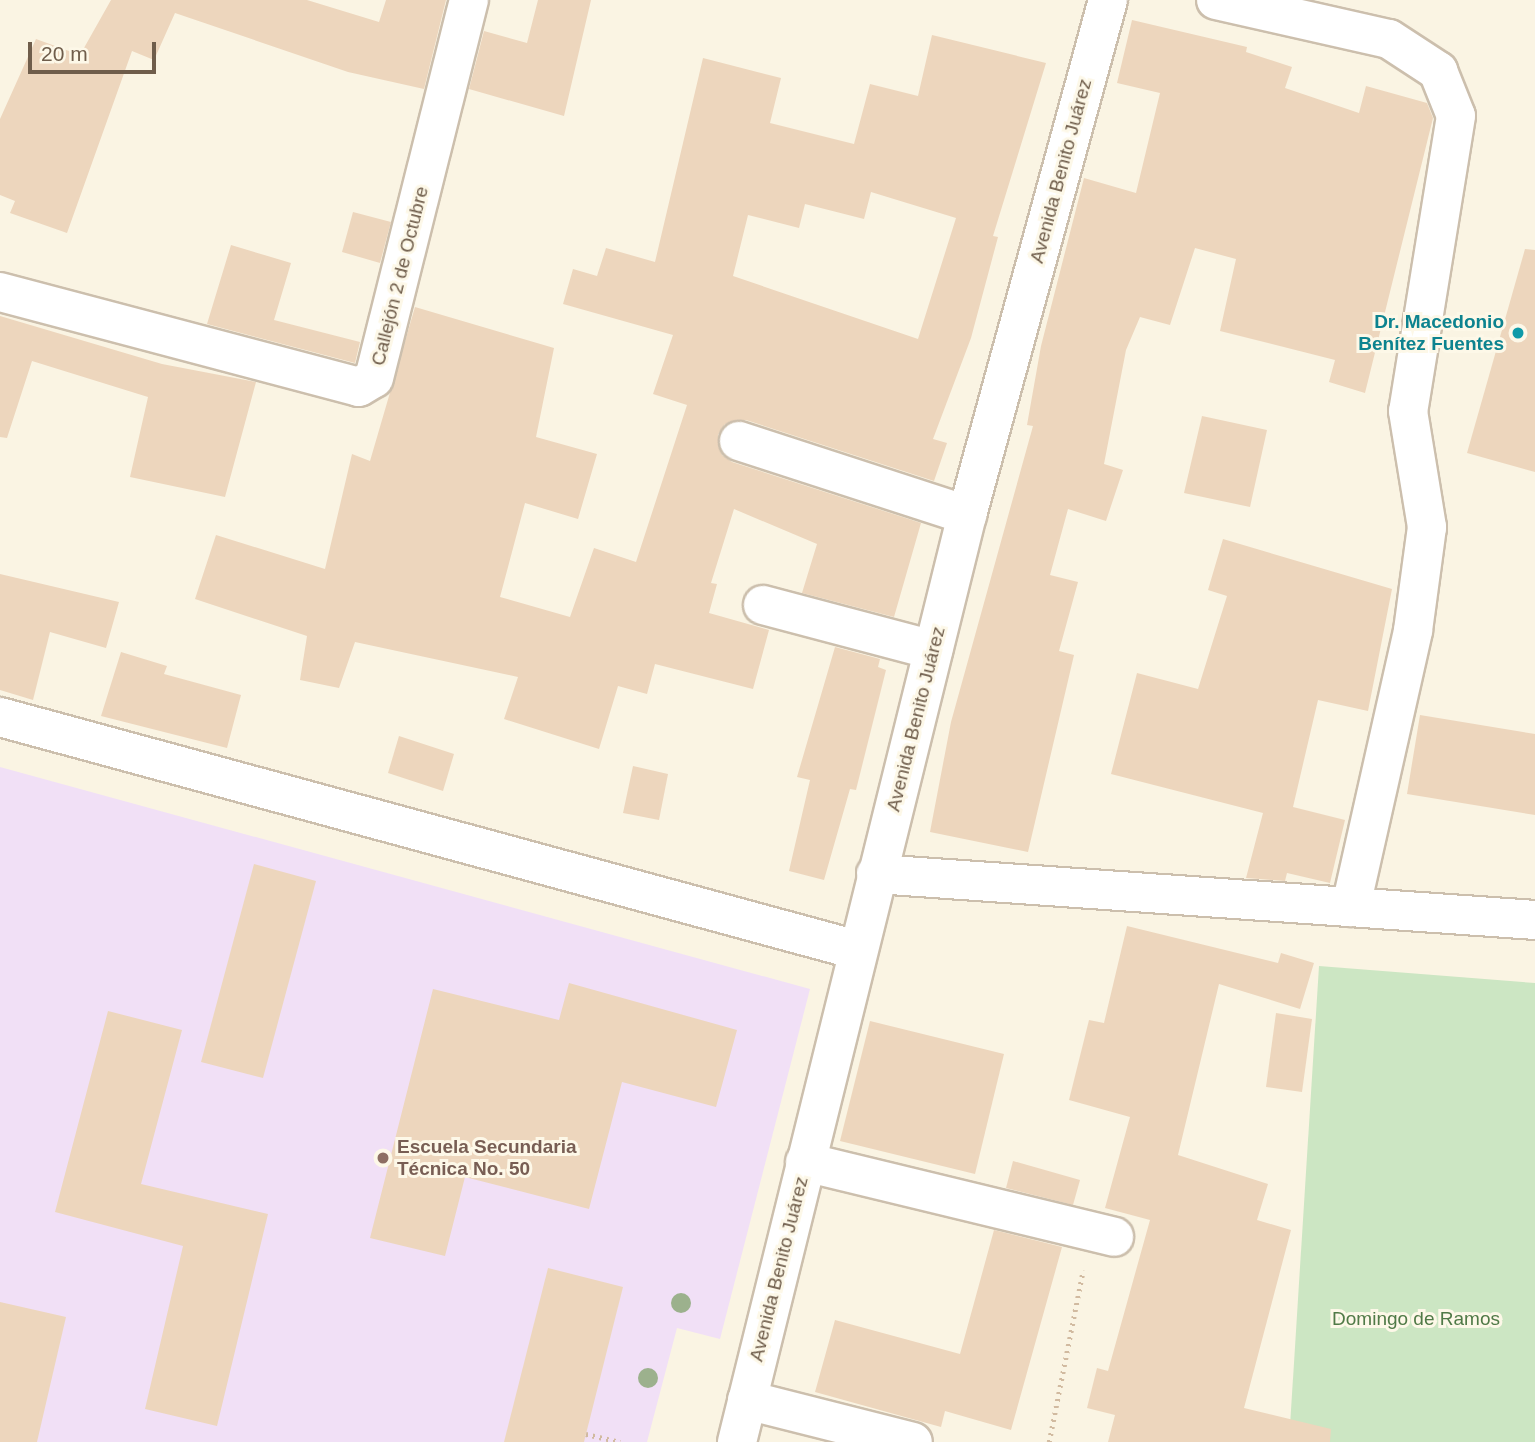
<!DOCTYPE html>
<meta charset="utf-8">
<style>
body{margin:0}
#map{position:relative;width:1535px;height:1442px;overflow:hidden;background:#faf4e3;font-family:Helvetica,sans-serif}
div>[style]{position:absolute}
.education>*{inset:0;background:#f1e0f6}
.green>*{inset:0;background:#cce6c3}
.building>*{inset:0;background:#edd6bd}
.path>*{height:4.5px;margin-top:-2.25px;transform-origin:0;background:repeating-linear-gradient(90deg,#d1baa0 0 2px,transparent 0 7px)}
.roads{filter:drop-shadow(2px 0 #ccbfad) drop-shadow(-2px 0 #ccbfad) drop-shadow(0 2px #ccbfad) drop-shadow(0 -2px #ccbfad)}
.minor>*{height:38px;margin:-19px;padding:0 19px;transform-origin:19px;border-radius:19px;background:#fff}
.trees>*{width:20px;height:20px;margin:-10px;border-radius:50%;background:#9cb18d}
.dots>*{width:19px;height:19px;translate:-50% -50%;box-sizing:border-box;border:4px solid #fdf8e8;border-radius:50%}
span{translate:-50% -50%;white-space:nowrap;text-align:center;line-height:1.15;-webkit-text-stroke:6px #fdf8e8;paint-order:stroke}
.street-label{font-size:19px;color:#6f5d4b}
.culture-label{font-size:19px;color:#0d838f;font-weight:700}
.right{translate:-100% -50%;text-align:right}
.education-label{font-size:19px;color:#785e54;font-weight:700}
.left{translate:0 -50%;text-align:left}
.park-label{font-size:19px;color:#507a47}
.scale{position:absolute;left:28px;top:42px;width:128px;height:32px;box-sizing:border-box;border:4px solid #6f5d4b;border-top:0;padding-left:9px;font-size:21px;line-height:24px;white-space:nowrap;color:#6f5d4b;-webkit-text-stroke:5px #fdf8e8;paint-order:stroke}
</style>
<div id="map">
<div class="education">
<i style="clip-path:polygon(0 767px,810px 989px,720px 1339px,677px 1328px,647px 1442px,0 1442px)"></i>
</div>
<div class="green">
<i style="clip-path:polygon(1319px 966px,1535px 983px,1535px 1442px,1289px 1442px)"></i>
</div>
<div class="building">
<i style="clip-path:polygon(111px 0,307px 0,379px 22px,386px 0,446px 0,424px 89px,348px 72px,175px 13px,154px 60px,132px 51px,67px 233px,10px 213px,15px 201px,0 195px,0 119px,36px 39px,80px 55px)"></i>
<i style="clip-path:polygon(538px 0,591px 0,564px 116px,469px 89px,484px 31px,527px 43px)"></i>
<i style="clip-path:polygon(1132px 20px,1247px 47px,1246px 52px,1292px 67px,1285px 88px,1359px 113px,1366px 86px,1427px 103px,1433px 118px,1365px 393px,1329px 382px,1335px 360px,1220px 331px,1236px 259px,1195px 248px,1170px 325px,1140px 317px,1126px 350px,1104px 464px,1123px 470px,1106px 521px,1068px 509px,1050px 575px,1078px 582px,1059px 651px,1074px 655px,1028px 852px,930px 832px,951px 722px,1033px 426px,1027px 425px,1041px 346px,1084px 178px,1136px 193px,1160px 93px,1117px 83px)"></i>
<i style="clip-path:polygon(evenodd,932px 35px,1046px 63px,993px 236px,998px 237px,971px 338px,933px 439px,947px 443px,934px 481px,746px 420px,725px 424px,718px 435px,722px 455px,732px 462px,921px 523px,894px 617px,802px 593px,817px 544px,734px 509px,711px 583px,717px 584px,709px 613px,769px 630px,753px 689px,655px 664px,647px 694px,618px 686px,599px 749px,504px 719px,518px 677px,355px 642px,339px 688px,300px 680px,307px 636px,195px 599px,216px 535px,325px 569px,352px 454px,370px 461px,415px 307px,554px 348px,536px 437px,597px 454px,578px 519px,525px 503px,500px 597px,570px 617px,594px 548px,636px 562px,687px 405px,653px 394px,673px 335px,563px 304px,573px 269px,597px 276px,606px 248px,655px 262px,703px 58px,781px 78px,770px 123px,854px 144px,870px 84px,918px 96px,932px 35px,871px 192px,956px 218px,918px 339px,733px 276px,748px 215px,799px 228px,805px 204px,864px 219px,871px 192px)"></i>
<i style="clip-path:polygon(353px 212px,391px 222px,380px 263px,342px 252px)"></i>
<i style="clip-path:polygon(231px 245px,291px 263px,274px 320px,360px 342px,355px 363px,207px 324px)"></i>
<i style="clip-path:polygon(1525px 249px,1535px 250px,1535px 472px,1467px 453px)"></i>
<i style="clip-path:polygon(0 316px,162px 364px,256px 382px,225px 497px,130px 477px,148px 397px,32px 361px,7px 438px,0 437px)"></i>
<i style="clip-path:polygon(1202px 416px,1267px 430px,1250px 507px,1184px 493px)"></i>
<i style="clip-path:polygon(1223px 539px,1392px 589px,1368px 711px,1318px 700px,1293px 807px,1345px 820px,1330px 883px,1287px 873px,1285px 881px,1246px 878px,1263px 813px,1111px 774px,1137px 673px,1198px 689px,1227px 596px,1208px 590px)"></i>
<i style="clip-path:polygon(0 574px,119px 602px,106px 648px,50px 632px,33px 700px,0 690px)"></i>
<i style="clip-path:polygon(835px 647px,880px 659px,878px 667px,886px 670px,856px 790px,850px 789px,824px 880px,789px 871px,810px 780px,797px 777px)"></i>
<i style="clip-path:polygon(121px 652px,167px 666px,164px 674px,241px 695px,227px 748px,101px 716px)"></i>
<i style="clip-path:polygon(1420px 715px,1535px 734px,1535px 815px,1407px 794px)"></i>
<i style="clip-path:polygon(399px 736px,454px 754px,443px 791px,388px 773px)"></i>
<i style="clip-path:polygon(633px 766px,668px 774px,659px 820px,623px 813px)"></i>
<i style="clip-path:polygon(254px 864px,316px 881px,263px 1078px,201px 1062px)"></i>
<i style="clip-path:polygon(1127px 926px,1278px 963px,1281px 953px,1314px 963px,1300px 1009px,1219px 984px,1178px 1155px,1268px 1184px,1257px 1220px,1291px 1230px,1244px 1408px,1331px 1429px,1330px 1442px,1108px 1442px,1115px 1415px,1087px 1408px,1097px 1368px,1108px 1371px,1150px 1220px,1105px 1208px,1130px 1117px,1069px 1100px,1089px 1020px,1104px 1023px)"></i>
<i style="clip-path:polygon(569px 983px,737px 1030px,716px 1107px,622px 1082px,589px 1209px,465px 1177px,445px 1256px,370px 1238px,433px 989px,559px 1020px)"></i>
<i style="clip-path:polygon(108px 1011px,182px 1030px,141px 1184px,268px 1214px,217px 1426px,145px 1409px,183px 1246px,55px 1212px)"></i>
<i style="clip-path:polygon(1276px 1013px,1312px 1019px,1302px 1092px,1266px 1087px)"></i>
<i style="clip-path:polygon(870px 1021px,1004px 1054px,975px 1174px,840px 1141px)"></i>
<i style="clip-path:polygon(1013px 1161px,1080px 1180px,1073px 1205px,1006px 1188px)"></i>
<i style="clip-path:polygon(994px 1230px,1062px 1247px,1011px 1430px,945px 1411px,941px 1427px,815px 1392px,835px 1320px,960px 1354px)"></i>
<i style="clip-path:polygon(548px 1268px,623px 1287px,584px 1442px,504px 1442px)"></i>
<i style="clip-path:polygon(0 1302px,66px 1317px,37px 1442px,0 1442px)"></i>
</div>
<div class="path">
<i style="left:586px;top:1434px;width:35px;rotate:13deg"></i>
<i style="left:1049px;top:1442px;width:175px;rotate:-78.8deg"></i>
</div>
<div class="roads">
<div class="minor">
<i style="left:1216px;top:0;width:177px;rotate:12.7deg"></i>
<i style="left:1389px;top:39px;width:59px;rotate:33.1deg"></i>
<i style="left:1438px;top:71px;width:48px;rotate:68.2deg"></i>
<i style="left:1456px;top:116px;width:299px;rotate:99.2deg"></i>
<i style="left:1408px;top:411px;width:118px;rotate:80.7deg"></i>
<i style="left:1427px;top:527px;width:105px;rotate:97.7deg"></i>
<i style="left:1413px;top:631px;width:283px;rotate:102.7deg"></i>
<i style="left:0;top:292px;width:371px;rotate:14.8deg"></i>
<i style="left:359px;top:387px;width:17px;rotate:-31deg"></i>
<i style="left:374px;top:378px;width:390px;rotate:-75.9deg"></i>
<i style="left:739px;top:441px;width:240px;rotate:18deg"></i>
<i style="left:763px;top:605px;width:176px;rotate:14.8deg"></i>
<i style="left:0;top:717px;width:888px;rotate:15.21deg"></i>
<i style="left:876px;top:874px;width:661px;rotate:3.99deg"></i>
<i style="left:805px;top:1162px;width:318px;rotate:13.6deg"></i>
<i style="left:747px;top:1400px;width:171px;rotate:14.2deg"></i>
<i style="left:737px;top:1442px;width:955px;rotate:-76.07deg"></i>
<i style="left:967px;top:515px;width:534px;rotate:-74.69deg"></i>
</div>
</div>
<div class="trees">
<i style="left:681px;top:1303px"></i>
<i style="left:648px;top:1378px"></i>
</div>
<div class="dots">
<i style="left:1518px;top:333px;background:#0f9aa8"></i>
<i style="left:383px;top:1158px;background:#8d6e63"></i>
</div>
<div class="street-label">
<span style="left:1061px;top:171px;rotate:-75deg">Avenida Benito Juárez</span>
<span style="left:400px;top:276px;rotate:-76deg">Callejón 2 de Octubre</span>
<span style="left:916px;top:719px;rotate:-76deg">Avenida Benito Juárez</span>
<span style="left:779px;top:1269px;rotate:-76deg">Avenida Benito Juárez</span>
</div>
<div class="culture-label">
<span class="right" style="left:1504px;top:333px">Dr. Macedonio<br>Benítez Fuentes</span>
</div>
<div class="education-label">
<span class="left" style="left:397px;top:1158px">Escuela Secundaria<br>Técnica No. 50</span>
</div>
<div class="park-label">
<span style="left:1416px;top:1319px">Domingo de Ramos</span>
</div>
<div class="scale">20 m</div>
</div>
